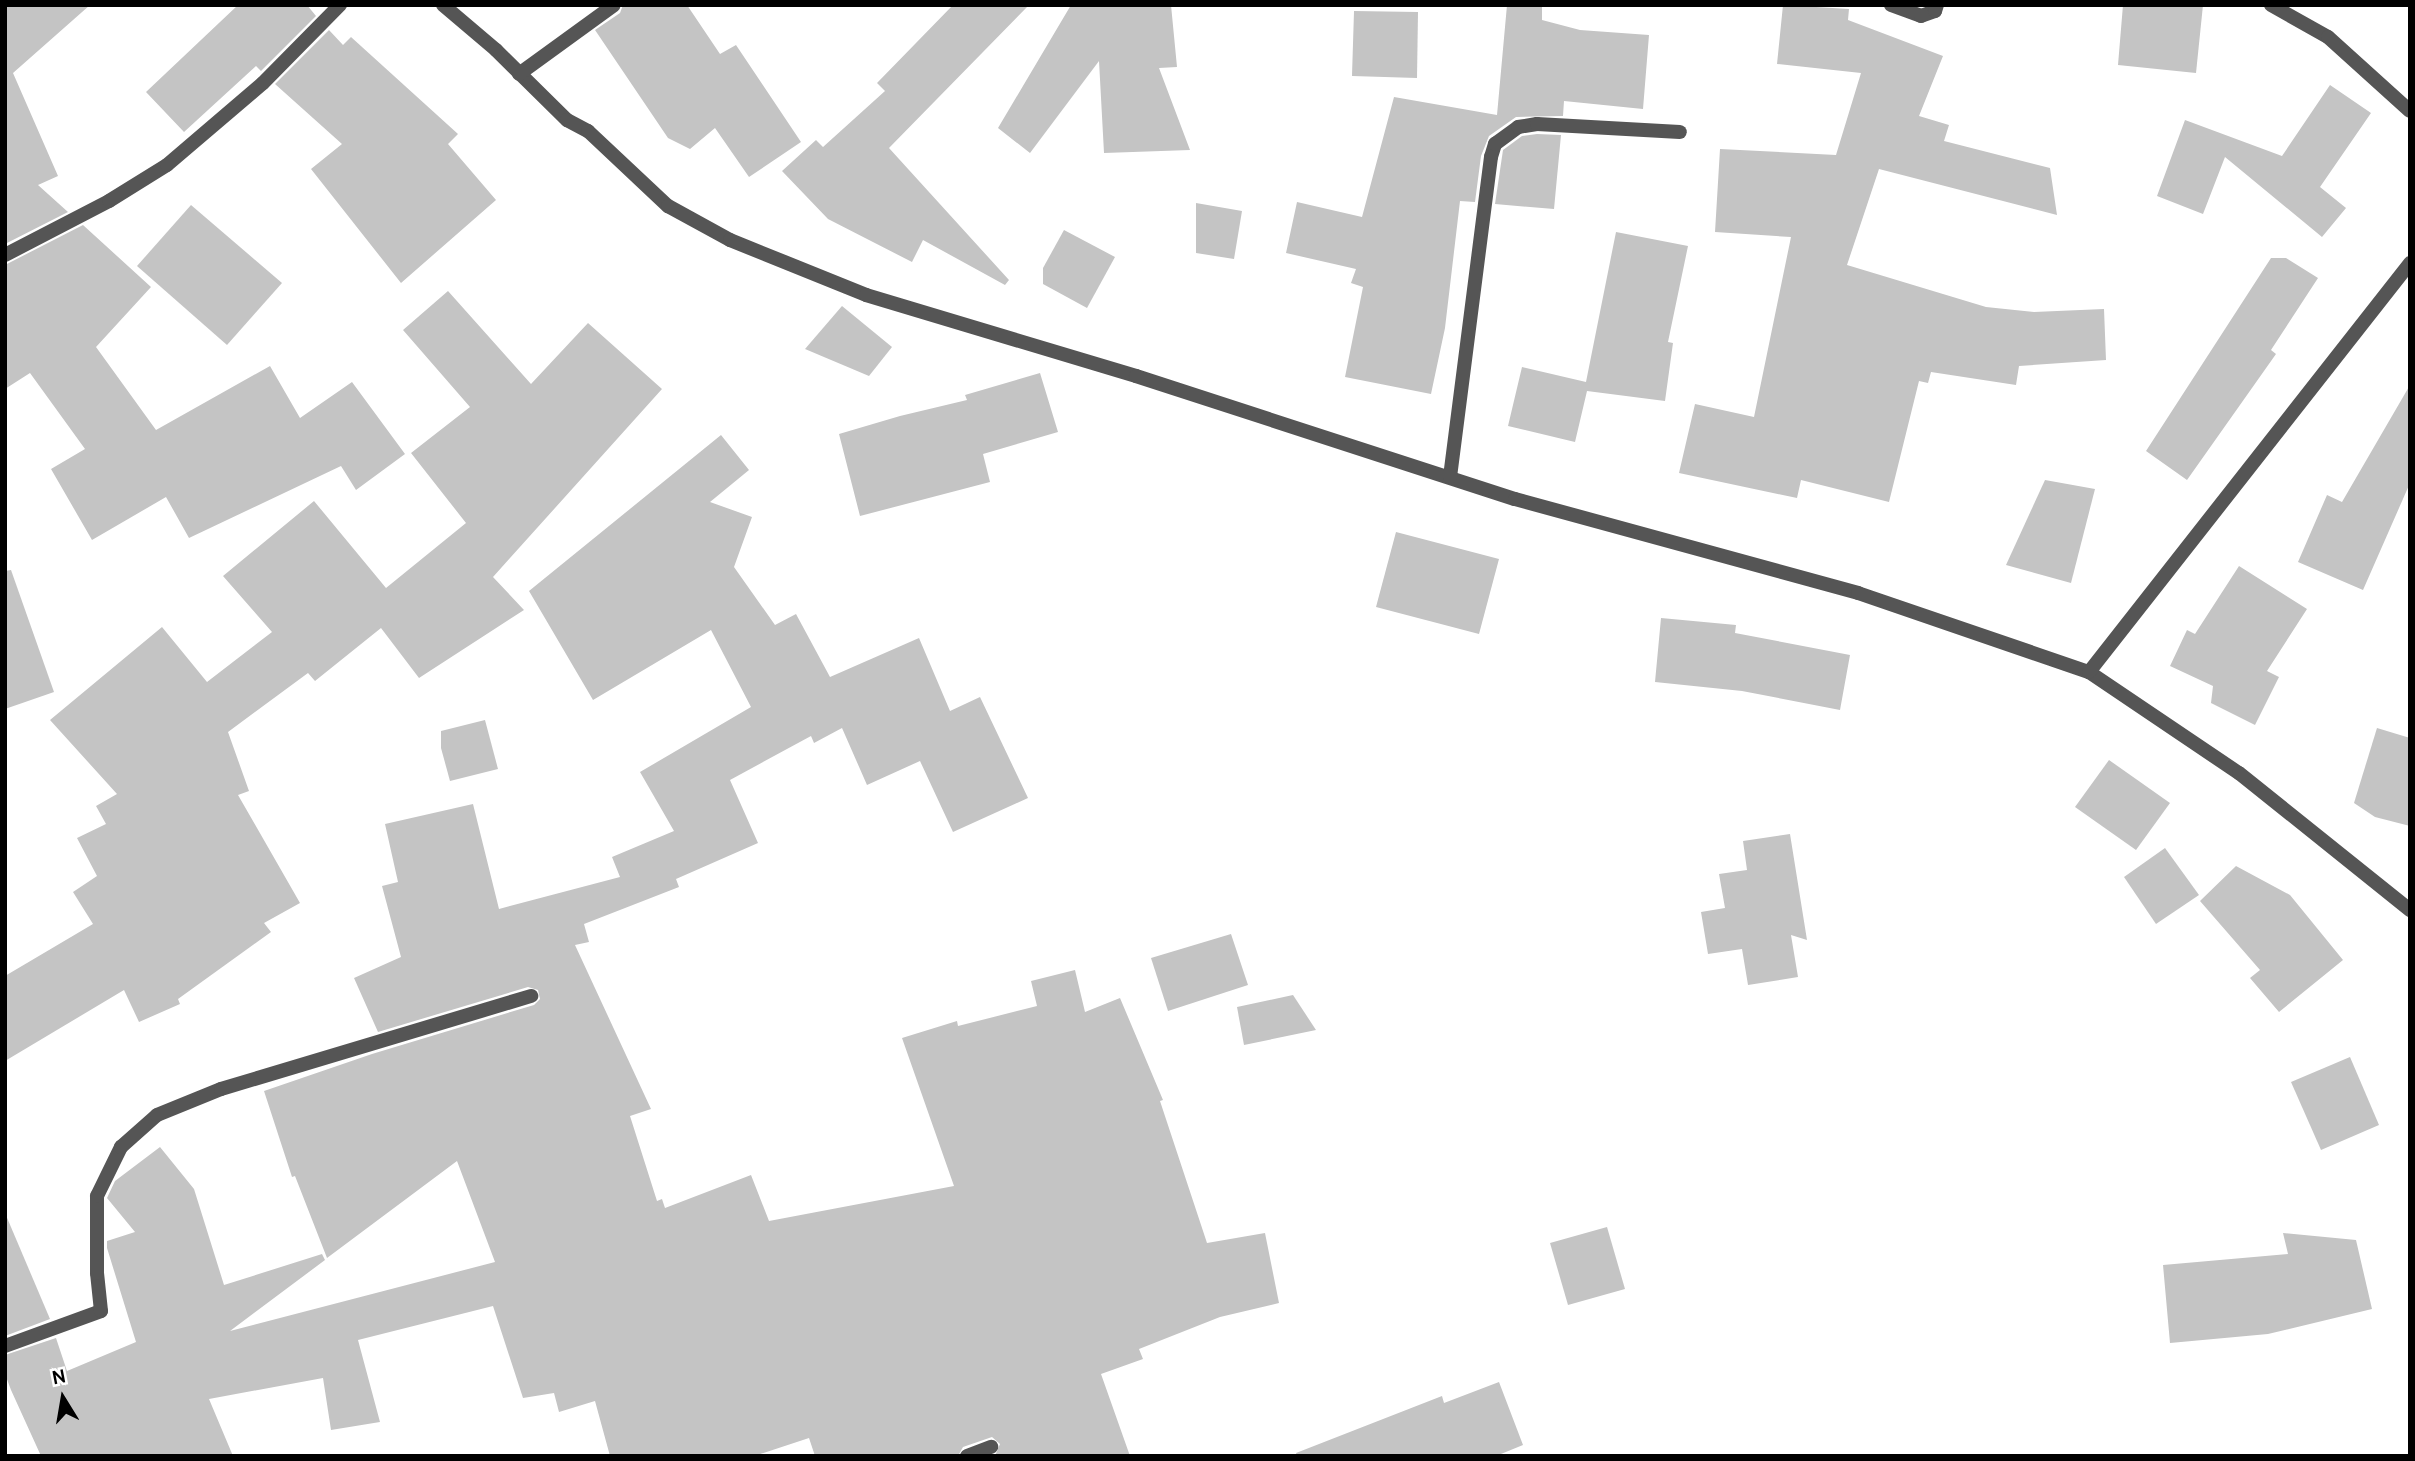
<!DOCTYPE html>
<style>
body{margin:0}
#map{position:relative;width:2415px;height:1461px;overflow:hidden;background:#fff;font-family:Cabin,sans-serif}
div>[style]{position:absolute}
.building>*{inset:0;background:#c4c4c4}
.minor>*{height:14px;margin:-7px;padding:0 7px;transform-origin:7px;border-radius:7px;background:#555}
span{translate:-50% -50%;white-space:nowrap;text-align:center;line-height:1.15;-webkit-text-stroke:6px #fff;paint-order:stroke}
.frame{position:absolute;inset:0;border:7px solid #000;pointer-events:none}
.north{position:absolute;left:28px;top:1363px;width:70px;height:70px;-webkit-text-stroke:5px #fff;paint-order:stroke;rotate:349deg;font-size:19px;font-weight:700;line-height:28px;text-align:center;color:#000}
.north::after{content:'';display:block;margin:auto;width:24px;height:32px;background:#000;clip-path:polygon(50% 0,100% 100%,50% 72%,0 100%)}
</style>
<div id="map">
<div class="building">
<i style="clip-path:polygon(5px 5px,90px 5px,13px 73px,58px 176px,38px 185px,68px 212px,5px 244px)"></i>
<i style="clip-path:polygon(238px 5px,307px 5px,316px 16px,261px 71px,256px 66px,184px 132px,146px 92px)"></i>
<i style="clip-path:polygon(623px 5px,687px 5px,720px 54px,736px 45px,801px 142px,749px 177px,715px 128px,690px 149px,668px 138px,595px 30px,620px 13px)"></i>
<i style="clip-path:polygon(953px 5px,1029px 5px,889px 148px,1009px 280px,1005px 285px,923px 240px,912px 262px,828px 219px,782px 171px,816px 140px,823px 147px,885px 91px,877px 83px)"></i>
<i style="clip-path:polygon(1071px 5px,1171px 5px,1177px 67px,1159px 68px,1190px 150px,1104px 153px,1099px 61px,1030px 153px,998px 128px)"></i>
<i style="clip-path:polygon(1507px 5px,1542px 5px,1542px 20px,1580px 30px,1649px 35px,1643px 109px,1564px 101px,1563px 116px,1516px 117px,1489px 136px,1481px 156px,1475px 202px,1460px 201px,1445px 328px,1431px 394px,1345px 377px,1363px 287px,1351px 283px,1356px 269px,1286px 253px,1297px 202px,1362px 217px,1394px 97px,1497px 115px)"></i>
<i style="clip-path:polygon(1783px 5px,1849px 9px,1848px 20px,1943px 56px,1919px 116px,1949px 125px,1944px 141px,2050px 168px,2057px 215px,1879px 169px,1847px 265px,1986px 307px,2034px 312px,2104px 309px,2106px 360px,2019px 366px,2016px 385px,1931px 372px,1928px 383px,1919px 381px,1889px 502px,1801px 480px,1797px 498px,1679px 473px,1695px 404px,1754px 417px,1791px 237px,1715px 232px,1720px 149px,1836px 155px,1861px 73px,1777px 64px)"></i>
<i style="clip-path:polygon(2123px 5px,2203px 5px,2196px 73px,2118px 65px)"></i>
<i style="clip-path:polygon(1354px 11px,1418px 12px,1417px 78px,1352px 76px)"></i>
<i style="clip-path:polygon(329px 30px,343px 45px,351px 37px,458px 134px,448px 144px,496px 200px,401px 283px,311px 169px,342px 144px,275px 84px)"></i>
<i style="clip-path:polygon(2330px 85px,2371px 113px,2320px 187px,2346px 208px,2322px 237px,2225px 157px,2203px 214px,2157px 196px,2185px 120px,2282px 156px)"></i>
<i style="clip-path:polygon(1537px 134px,1561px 135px,1554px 209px,1495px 204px,1503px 150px,1522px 136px)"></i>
<i style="clip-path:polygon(1196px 203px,1242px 211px,1234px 259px,1196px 253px)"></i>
<i style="clip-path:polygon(191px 205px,282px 283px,227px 345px,137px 266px)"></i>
<i style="clip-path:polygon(83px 225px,151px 287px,96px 347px,156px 430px,270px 366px,300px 418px,352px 382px,405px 454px,356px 490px,341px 466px,189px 538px,166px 497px,92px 540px,51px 469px,85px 449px,30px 373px,5px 389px,5px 265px)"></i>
<i style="clip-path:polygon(1064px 230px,1115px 257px,1087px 308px,1043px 284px,1043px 268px)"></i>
<i style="clip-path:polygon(1616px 232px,1688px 246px,1668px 342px,1673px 343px,1665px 401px,1587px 391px,1575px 442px,1508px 426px,1522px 367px,1586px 382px)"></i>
<i style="clip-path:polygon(2271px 258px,2286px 258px,2318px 278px,2271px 350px,2276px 354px,2187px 480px,2146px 451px)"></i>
<i style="clip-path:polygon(448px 291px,531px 384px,588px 323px,662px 389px,493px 577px,524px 610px,419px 678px,381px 628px,315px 681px,308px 673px,228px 732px,249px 791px,238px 795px,300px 903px,264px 923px,271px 932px,178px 999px,180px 1004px,139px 1022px,124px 990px,5px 1061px,5px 976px,93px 924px,73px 892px,97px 876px,77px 838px,106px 824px,96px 806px,117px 794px,50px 720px,162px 627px,207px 682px,272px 632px,223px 576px,314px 501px,386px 588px,466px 523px,411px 453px,470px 407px,403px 330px)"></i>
<i style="clip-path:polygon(842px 306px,892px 347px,869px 376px,805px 349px)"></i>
<i style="clip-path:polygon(1040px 373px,1058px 432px,983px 454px,990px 482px,860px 516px,839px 434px,900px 416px,967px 400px,965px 395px)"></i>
<i style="clip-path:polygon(2410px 385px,2410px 483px,2363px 590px,2298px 562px,2327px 495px,2342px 502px)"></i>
<i style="clip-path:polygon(721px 435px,749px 470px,710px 502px,752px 517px,734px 567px,775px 625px,796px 614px,830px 677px,919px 638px,950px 711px,980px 697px,1028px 798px,953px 832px,920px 761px,867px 785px,842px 728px,814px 743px,811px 736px,730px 780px,758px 843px,676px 879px,679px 887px,584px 924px,589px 942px,575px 945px,651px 1109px,630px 1116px,657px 1201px,662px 1199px,665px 1208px,751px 1175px,769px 1221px,954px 1186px,902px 1038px,957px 1021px,958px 1026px,1037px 1006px,1031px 981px,1075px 970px,1085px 1012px,1120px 998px,1163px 1100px,1160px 1101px,1207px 1243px,1265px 1233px,1279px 1303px,1220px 1317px,1139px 1349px,1143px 1359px,1101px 1374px,1130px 1456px,995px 1456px,1000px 1444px,992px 1437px,963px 1447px,958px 1456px,815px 1456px,809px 1438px,754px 1456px,610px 1456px,595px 1401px,559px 1412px,554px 1393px,523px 1398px,493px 1306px,358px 1340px,380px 1422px,331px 1430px,323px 1378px,209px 1399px,233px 1456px,41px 1456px,11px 1390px,5px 1374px,5px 1355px,56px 1338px,67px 1371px,136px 1342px,107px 1248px,107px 1241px,135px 1232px,107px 1198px,115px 1181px,160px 1147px,194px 1189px,224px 1285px,322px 1254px,325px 1260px,230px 1331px,495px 1262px,457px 1161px,327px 1258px,295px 1176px,292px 1177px,264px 1091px,372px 1054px,534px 1005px,540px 999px,538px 990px,528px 987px,378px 1032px,354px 978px,401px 957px,382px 886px,398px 882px,385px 824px,473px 804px,499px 909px,620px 877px,612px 857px,674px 831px,640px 772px,751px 707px,711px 630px,593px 700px,529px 591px)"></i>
<i style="clip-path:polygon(2045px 480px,2095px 489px,2071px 583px,2006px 565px)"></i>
<i style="clip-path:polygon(1396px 532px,1499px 559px,1479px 634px,1376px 607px)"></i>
<i style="clip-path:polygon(2239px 566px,2307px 609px,2267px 671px,2279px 677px,2255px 725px,2211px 703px,2213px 686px,2170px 666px,2187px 630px,2195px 634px)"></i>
<i style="clip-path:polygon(11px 570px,54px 692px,5px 709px,5px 571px)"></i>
<i style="clip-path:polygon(1661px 618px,1736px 625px,1735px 633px,1850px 655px,1840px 710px,1742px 691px,1655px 682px)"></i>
<i style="clip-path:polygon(485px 720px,498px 769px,450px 781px,441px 748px,441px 731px)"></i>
<i style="clip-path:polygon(2377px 728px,2410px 738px,2410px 826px,2375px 817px,2354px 803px)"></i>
<i style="clip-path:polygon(2109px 760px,2170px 803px,2136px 850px,2075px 807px)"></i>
<i style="clip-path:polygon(1790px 834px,1807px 940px,1791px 935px,1798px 977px,1748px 985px,1742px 949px,1708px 954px,1701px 912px,1725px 908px,1719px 874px,1747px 870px,1743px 841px)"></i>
<i style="clip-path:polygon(2165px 848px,2199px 895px,2156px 924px,2124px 877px)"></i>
<i style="clip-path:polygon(2236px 866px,2290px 895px,2343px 960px,2279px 1012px,2250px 978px,2260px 970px,2200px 901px)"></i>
<i style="clip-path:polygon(1231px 934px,1248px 985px,1168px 1011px,1151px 958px)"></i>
<i style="clip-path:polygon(1293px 995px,1316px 1030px,1244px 1045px,1237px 1007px)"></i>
<i style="clip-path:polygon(2350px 1057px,2379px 1125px,2321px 1150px,2291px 1082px)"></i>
<i style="clip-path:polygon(5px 1213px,50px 1319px,5px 1336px)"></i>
<i style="clip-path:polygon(1607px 1227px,1625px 1289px,1568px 1305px,1550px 1243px)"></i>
<i style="clip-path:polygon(2283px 1233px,2356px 1240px,2372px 1309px,2268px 1334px,2170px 1343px,2163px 1265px,2288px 1254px)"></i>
<i style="clip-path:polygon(1499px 1382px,1523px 1445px,1496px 1456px,1297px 1456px,1296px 1453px,1442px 1396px,1444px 1403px)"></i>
</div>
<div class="minor">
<i style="left:443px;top:5px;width:70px;rotate:40.3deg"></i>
<i style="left:496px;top:50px;width:100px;rotate:44.6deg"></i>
<i style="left:567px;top:120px;width:24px;rotate:28deg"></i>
<i style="left:588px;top:131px;width:110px;rotate:43.2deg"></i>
<i style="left:668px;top:206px;width:71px;rotate:28.7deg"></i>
<i style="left:730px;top:240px;width:147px;rotate:22deg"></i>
<i style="left:866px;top:295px;width:282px;rotate:16.7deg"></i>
<i style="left:1136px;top:376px;width:398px;rotate:18deg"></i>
<i style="left:1515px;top:499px;width:356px;rotate:15.3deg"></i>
<i style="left:1858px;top:593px;width:244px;rotate:18.9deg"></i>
<i style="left:2089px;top:672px;width:181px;rotate:34deg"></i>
<i style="left:2239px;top:773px;width:219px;rotate:38.7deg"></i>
<i style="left:1891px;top:5px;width:32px;rotate:20deg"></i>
<i style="left:1921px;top:16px;width:15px;rotate:-20deg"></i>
<i style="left:1935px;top:11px;width:6px;rotate:-72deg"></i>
<i style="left:2271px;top:5px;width:65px;rotate:29.3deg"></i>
<i style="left:2328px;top:37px;width:110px;rotate:42.1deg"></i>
<i style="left:519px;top:74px;width:117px;rotate:-36deg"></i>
<i style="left:5px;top:255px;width:117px;rotate:-27.4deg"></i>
<i style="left:109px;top:201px;width:68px;rotate:-31.8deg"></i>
<i style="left:167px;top:165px;width:126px;rotate:-40.5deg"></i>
<i style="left:263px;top:83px;width:110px;rotate:-45.4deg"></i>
<i style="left:1450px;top:477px;width:323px;rotate:-82.7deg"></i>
<i style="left:1491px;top:157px;width:14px;rotate:-73deg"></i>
<i style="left:1495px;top:144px;width:29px;rotate:-36deg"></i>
<i style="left:1518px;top:127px;width:19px;rotate:-9deg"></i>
<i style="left:1537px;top:124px;width:143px;rotate:3.2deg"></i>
<i style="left:2089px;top:672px;width:520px;rotate:-51.87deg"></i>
<i style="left:5px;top:1346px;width:102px;rotate:-20deg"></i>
<i style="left:101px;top:1311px;width:38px;rotate:-96deg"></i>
<i style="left:97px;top:1273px;width:77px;rotate:-90deg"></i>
<i style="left:97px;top:1196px;width:55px;rotate:-63.9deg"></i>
<i style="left:121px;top:1147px;width:48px;rotate:-41.6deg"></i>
<i style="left:157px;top:1115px;width:69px;rotate:-22.1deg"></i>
<i style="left:221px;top:1089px;width:324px;rotate:-16.7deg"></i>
<i style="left:967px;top:1456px;width:26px;rotate:-21deg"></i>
</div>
<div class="frame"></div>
<div class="north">N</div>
</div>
